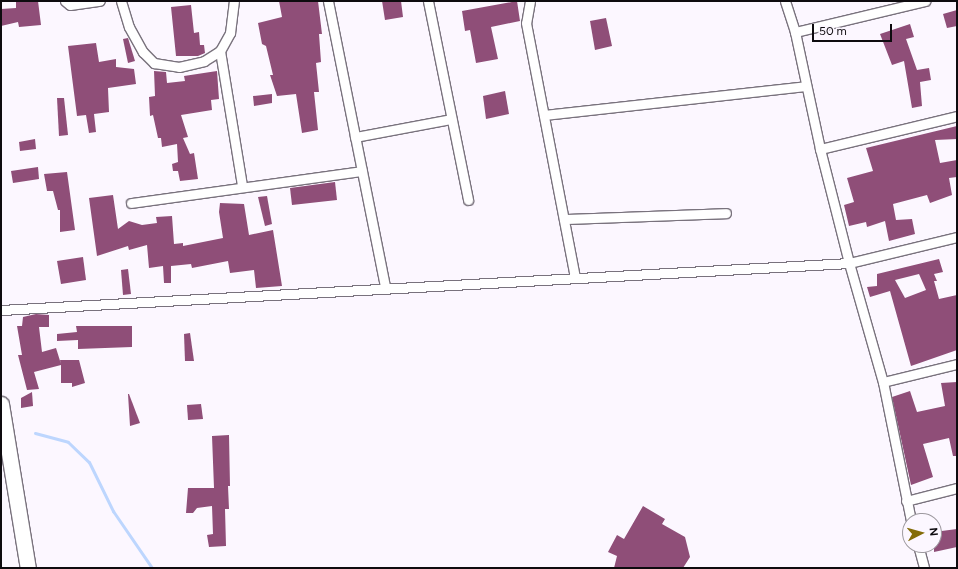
<!DOCTYPE html>
<style>
body{margin:0}
#map{position:relative;width:958px;height:569px;overflow:hidden;background:#fcf7ff;font-family:Figtree,sans-serif}
div>[style]{position:absolute}
.stream>*{height:3px;margin:-1.5px;padding:0 1.5px;transform-origin:1.5px;border-radius:1.5px;background:#bdd6fe}
.building>*{inset:0;background:#8f4e78}
.roads{filter:drop-shadow(1px 0 #79727d) drop-shadow(-1px 0 #79727d) drop-shadow(0 1px #79727d) drop-shadow(0 -1px #79727d)}
.minor>*{height:9px;margin:-4.5px;padding:0 4.5px;transform-origin:4.5px;border-radius:4.5px;background:#fff}
.primary>*{height:15px;margin:-7.5px;padding:0 7.5px;transform-origin:7.5px;border-radius:7.5px;background:#fff}
span{translate:-50% -50%;white-space:nowrap;text-align:center;line-height:1.15;-webkit-text-stroke:4px #fcf7ff;paint-order:stroke}
.frame{position:absolute;inset:0;border:2px solid #0e0b0f;pointer-events:none}
.north{position:absolute;left:902px;top:513px;width:40px;height:40px;box-sizing:border-box;background:#fcf7ff;border:1px solid #9d999f;border-radius:50%;rotate:84deg;font-size:11px;font-weight:700;line-height:16px;text-align:center;color:#0e0b0f}
.north::after{content:'';display:block;margin:auto;width:14px;height:18px;background:#846c08;clip-path:polygon(50% 0,100% 100%,50% 72%,0 100%)}
.scale{position:absolute;left:812px;top:24px;width:80px;height:18px;box-sizing:border-box;border:2px solid #0e0b0f;border-top:0;padding-left:5px;font-size:12px;line-height:14px;white-space:nowrap;color:#0e0b0f;-webkit-text-stroke:3px #fcf7ff;paint-order:stroke}
</style>
<div id="map">
<div class="stream">
<i style="left:35px;top:433px;width:34px;rotate:15deg"></i>
<i style="left:68px;top:442px;width:29px;rotate:44deg"></i>
<i style="left:89px;top:462px;width:55px;rotate:63.9deg"></i>
<i style="left:113px;top:511px;width:69px;rotate:55.6deg"></i>
</div>
<div class="building">
<i style="clip-path:polygon(38px 1px,41px 25px,19px 27px,18px 22px,1px 26px,1px 9px,16px 8px,16px 2px)"></i>
<i style="clip-path:polygon(279px 1px,318px 1px,322px 34px,319px 34px,321px 62px,316px 63px,319px 92px,314px 92px,318px 130px,302px 133px,296px 94px,277px 96px,270px 75px,273px 75px,266px 46px,262px 44px,258px 23px,282px 17px)"></i>
<i style="clip-path:polygon(382px 1px,401px 1px,403px 17px,385px 20px)"></i>
<i style="clip-path:polygon(517px 1px,520px 21px,491px 27px,498px 59px,476px 63px,470px 30px,465px 31px,462px 11px)"></i>
<i style="clip-path:polygon(191px 5px,194px 33px,199px 32px,200px 45px,204px 45px,205px 53px,198px 56px,176px 56px,171px 7px)"></i>
<i style="clip-path:polygon(957px 10px,957px 26px,947px 28px,943px 14px)"></i>
<i style="clip-path:polygon(606px 18px,612px 46px,595px 50px,590px 21px)"></i>
<i style="clip-path:polygon(910px 24px,914px 37px,906px 39px,917px 70px,929px 68px,931px 80px,920px 82px,922px 106px,912px 108px,904px 61px,892px 65px,880px 34px)"></i>
<i style="clip-path:polygon(128px 38px,135px 61px,128px 63px,123px 39px)"></i>
<i style="clip-path:polygon(96px 43px,99px 62px,116px 59px,116px 67px,134px 69px,136px 84px,108px 88px,109px 112px,94px 114px,96px 132px,89px 133px,86px 115px,77px 116px,68px 46px)"></i>
<i style="clip-path:polygon(154px 71px,166px 72px,167px 83px,185px 81px,184px 76px,217px 71px,219px 99px,211px 100px,212px 110px,181px 115px,188px 137px,183px 138px,190px 154px,194px 153px,198px 179px,180px 181px,178px 171px,173px 171px,172px 164px,178px 162px,177px 144px,162px 147px,161px 138px,158px 138px,153px 115px,150px 116px,149px 97px,155px 96px)"></i>
<i style="clip-path:polygon(505px 91px,509px 114px,486px 119px,483px 96px)"></i>
<i style="clip-path:polygon(272px 94px,272px 103px,254px 106px,253px 96px)"></i>
<i style="clip-path:polygon(57px 98px,64px 98px,68px 135px,59px 136px)"></i>
<i style="clip-path:polygon(957px 126px,957px 139px,935px 140px,940px 163px,957px 160px,957px 177px,949px 178px,952px 195px,930px 203px,927px 195px,893px 204px,896px 220px,912px 219px,915px 234px,889px 241px,885px 221px,867px 227px,866px 222px,849px 226px,844px 205px,854px 202px,847px 178px,873px 171px,866px 148px)"></i>
<i style="clip-path:polygon(35px 139px,36px 149px,20px 151px,19px 142px)"></i>
<i style="clip-path:polygon(38px 167px,39px 179px,13px 183px,11px 171px)"></i>
<i style="clip-path:polygon(67px 172px,75px 230px,60px 232px,60px 210px,58px 210px,53px 191px,47px 191px,44px 174px)"></i>
<i style="clip-path:polygon(335px 182px,337px 200px,292px 205px,290px 188px)"></i>
<i style="clip-path:polygon(113px 195px,118px 229px,129px 221px,142px 225px,157px 223px,156px 217px,172px 216px,174px 244px,183px 243px,183px 246px,223px 238px,219px 212px,220px 203px,244px 204px,249px 235px,273px 230px,282px 286px,256px 288px,254px 270px,230px 273px,228px 261px,192px 268px,191px 264px,171px 266px,171px 283px,164px 283px,163px 266px,149px 268px,147px 245px,129px 250px,128px 246px,97px 256px,89px 198px)"></i>
<i style="clip-path:polygon(267px 196px,272px 224px,265px 226px,258px 197px)"></i>
<i style="clip-path:polygon(83px 257px,86px 280px,61px 284px,57px 261px)"></i>
<i style="clip-path:polygon(evenodd,939px 259px,943px 272px,934px 274px,937px 281px,934px 281px,939px 299px,957px 295px,957px 350px,911px 366px,890px 291px,870px 297px,867px 287px,877px 286px,877px 274px,939px 259px,919px 274px,926px 290px,905px 298px,895px 280px,919px 274px)"></i>
<i style="clip-path:polygon(128px 269px,131px 294px,123px 295px,121px 270px)"></i>
<i style="clip-path:polygon(36px 314px,49px 315px,49px 327px,39px 327px,42px 352px,56px 348px,61px 364px,60px 360px,79px 360px,85px 383px,72px 387px,72px 383px,61px 383px,61px 365px,34px 372px,39px 389px,27px 390px,18px 355px,22px 355px,17px 326px,22px 326px,23px 317px)"></i>
<i style="clip-path:polygon(76px 326px,132px 326px,132px 347px,78px 349px,78px 340px,57px 341px,57px 334px,77px 332px)"></i>
<i style="clip-path:polygon(190px 333px,194px 361px,185px 361px,184px 334px)"></i>
<i style="clip-path:polygon(957px 382px,957px 456px,953px 456px,949px 438px,923px 444px,933px 477px,911px 485px,892px 397px,910px 391px,917px 412px,945px 406px,941px 383px)"></i>
<i style="clip-path:polygon(32px 392px,33px 406px,21px 408px,21px 398px)"></i>
<i style="clip-path:polygon(129px 394px,140px 423px,130px 426px,128px 394px)"></i>
<i style="clip-path:polygon(201px 404px,203px 419px,188px 420px,187px 405px)"></i>
<i style="clip-path:polygon(229px 435px,230px 486px,228px 486px,229px 509px,225px 509px,226px 546px,209px 547px,207px 535px,213px 534px,212px 506px,197px 508px,193px 513px,186px 513px,188px 488px,214px 488px,212px 436px)"></i>
<i style="clip-path:polygon(643px 506px,665px 519px,662px 524px,685px 537px,690px 557px,683px 568px,614px 568px,617px 556px,608px 552px,617px 535px,624px 539px)"></i>
<i style="clip-path:polygon(957px 529px,957px 547px,934px 552px,934px 532px)"></i>
</div>
<div class="roads">
<div class="minor">
<i style="left:65px;top:1px;width:6px;rotate:39deg"></i>
<i style="left:70px;top:5px;width:30px;rotate:-8deg"></i>
<i style="left:121px;top:1px;width:27px;rotate:73deg"></i>
<i style="left:129px;top:27px;width:29px;rotate:61deg"></i>
<i style="left:143px;top:52px;width:16px;rotate:45deg"></i>
<i style="left:154px;top:63px;width:25px;rotate:9deg"></i>
<i style="left:179px;top:67px;width:26px;rotate:-13deg"></i>
<i style="left:204px;top:61px;width:19px;rotate:-32deg"></i>
<i style="left:220px;top:51px;width:21px;rotate:-61deg"></i>
<i style="left:230px;top:33px;width:32px;rotate:-83deg"></i>
<i style="left:328px;top:1px;width:292px;rotate:78.7deg"></i>
<i style="left:428px;top:1px;width:203px;rotate:78.6deg"></i>
<i style="left:530px;top:1px;width:22px;rotate:100deg"></i>
<i style="left:526px;top:23px;width:259px;rotate:79.1deg"></i>
<i style="left:785px;top:1px;width:33px;rotate:72deg"></i>
<i style="left:795px;top:32px;width:120px;rotate:77.9deg"></i>
<i style="left:820px;top:149px;width:118px;rotate:75.7deg"></i>
<i style="left:849px;top:263px;width:124px;rotate:74.1deg"></i>
<i style="left:883px;top:382px;width:142px;rotate:78.6deg"></i>
<i style="left:795px;top:32px;width:134px;rotate:-13.4deg"></i>
<i style="left:220px;top:51px;width:137px;rotate:80.7deg"></i>
<i style="left:544px;top:115px;width:263px;rotate:-6.3deg"></i>
<i style="left:355px;top:137px;width:98px;rotate:-10.6deg"></i>
<i style="left:820px;top:149px;width:141px;rotate:-13.5deg"></i>
<i style="left:131px;top:203px;width:233px;rotate:-7.9deg"></i>
<i style="left:564px;top:219px;width:162px;rotate:-2.1deg"></i>
<i style="left:1px;top:310px;width:849px;rotate:-3.17deg"></i>
<i style="left:849px;top:263px;width:111px;rotate:-13.5deg"></i>
<i style="left:883px;top:382px;width:76px;rotate:-13.7deg"></i>
<i style="left:906px;top:501px;width:53px;rotate:-14.3deg"></i>
<i style="left:918px;top:545px;width:24px;rotate:75deg"></i>
</div>
<div class="primary">
<i style="left:1px;top:404px;width:166px;rotate:80.7deg"></i>
</div>
</div>
<div class="frame"></div>
<div class="north">N</div>
<div class="scale">50 m</div>
</div>
